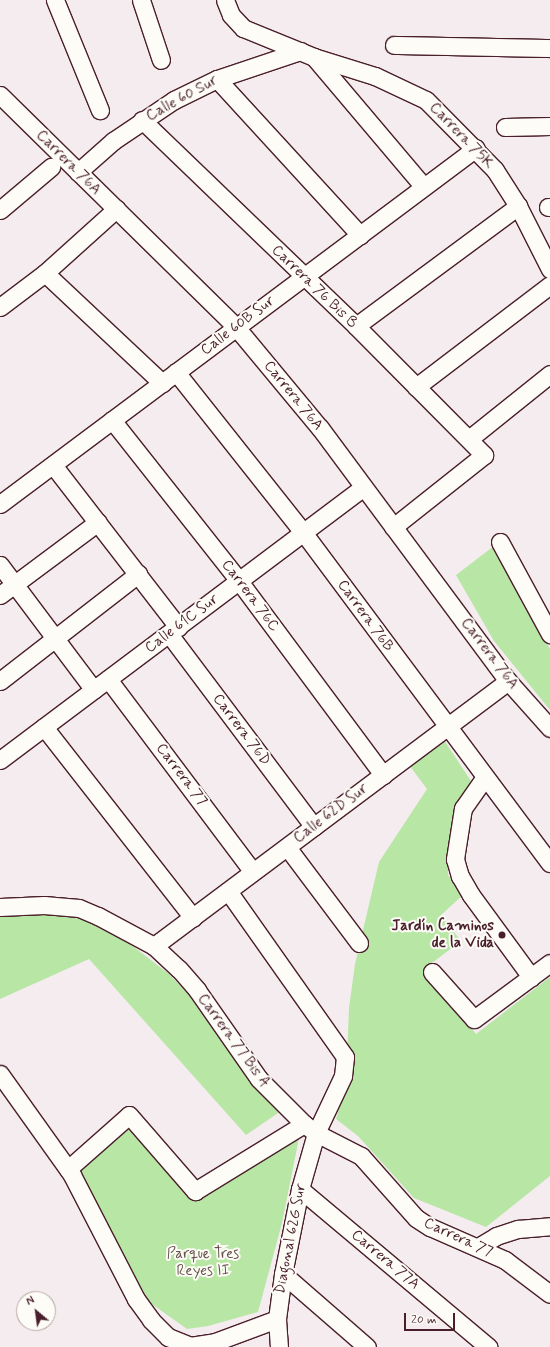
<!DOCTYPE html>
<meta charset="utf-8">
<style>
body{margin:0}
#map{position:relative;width:550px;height:1347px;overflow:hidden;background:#f5ecef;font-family:Mynerve,sans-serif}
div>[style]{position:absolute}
.green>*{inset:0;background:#b8e6a5}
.roads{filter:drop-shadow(1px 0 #4a1f2b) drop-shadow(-1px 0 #4a1f2b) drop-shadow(0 1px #4a1f2b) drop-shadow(0 -1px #4a1f2b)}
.minor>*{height:17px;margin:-8.5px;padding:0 8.5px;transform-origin:8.5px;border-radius:8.5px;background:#fdfcf7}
.dots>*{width:11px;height:11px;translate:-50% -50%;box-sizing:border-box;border:2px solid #fdfcf7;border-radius:50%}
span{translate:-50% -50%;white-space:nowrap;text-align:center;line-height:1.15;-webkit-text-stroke:4px #fdfcf7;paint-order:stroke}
.street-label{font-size:15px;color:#4a1f2b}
.poi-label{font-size:15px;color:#4a1f2b;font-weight:700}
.right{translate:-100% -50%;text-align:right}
.park-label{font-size:15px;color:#66514a}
.north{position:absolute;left:16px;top:1291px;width:40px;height:40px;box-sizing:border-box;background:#fdfcf7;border:1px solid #b5a4a5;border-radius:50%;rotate:331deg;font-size:11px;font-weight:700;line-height:16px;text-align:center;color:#4a1f2b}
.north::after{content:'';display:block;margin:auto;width:14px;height:18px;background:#4a1f2b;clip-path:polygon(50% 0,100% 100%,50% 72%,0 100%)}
.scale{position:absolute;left:404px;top:1313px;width:51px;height:18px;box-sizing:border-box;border:2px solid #4a1f2b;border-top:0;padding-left:5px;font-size:12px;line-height:14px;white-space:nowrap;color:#4a1f2b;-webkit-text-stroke:3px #fdfcf7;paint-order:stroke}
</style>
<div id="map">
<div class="green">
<i style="clip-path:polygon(494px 546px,550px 649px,550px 710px,494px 641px,456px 575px)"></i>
<i style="clip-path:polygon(444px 740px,471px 781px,456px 814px,448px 848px,448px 875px,463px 895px,441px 915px,461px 941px,424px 969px,476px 1034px,550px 977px,550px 1176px,486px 1227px,414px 1198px,358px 1136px,336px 1119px,346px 1084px,349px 1008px,355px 964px,379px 862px,427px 789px,409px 765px)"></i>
<i style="clip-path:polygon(42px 910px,88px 917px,130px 944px,169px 974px,193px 999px,281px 1111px,246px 1135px,89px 959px,0 999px,0 914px)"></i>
<i style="clip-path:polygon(130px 1127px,196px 1201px,299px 1138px,282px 1223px,258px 1312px,208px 1326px,187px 1329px,149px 1302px,75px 1169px)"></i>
</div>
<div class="roads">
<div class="minor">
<i style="left:55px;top:0;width:119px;rotate:67.8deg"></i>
<i style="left:141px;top:0;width:63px;rotate:71.6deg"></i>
<i style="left:225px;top:0;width:16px;rotate:68deg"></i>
<i style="left:231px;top:15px;width:18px;rotate:47deg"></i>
<i style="left:243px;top:28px;width:77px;rotate:22.2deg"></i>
<i style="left:314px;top:57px;width:64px;rotate:17.3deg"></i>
<i style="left:375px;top:76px;width:56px;rotate:25.2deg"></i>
<i style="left:426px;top:100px;width:98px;rotate:45.4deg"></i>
<i style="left:495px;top:170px;width:43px;rotate:57.4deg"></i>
<i style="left:518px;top:206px;width:71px;rotate:63.1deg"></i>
<i style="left:394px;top:45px;width:156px;rotate:1.1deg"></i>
<i style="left:314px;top:57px;width:170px;rotate:49.8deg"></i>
<i style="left:217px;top:79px;width:212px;rotate:47.5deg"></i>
<i style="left:0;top:95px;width:331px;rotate:44.5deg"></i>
<i style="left:236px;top:327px;width:131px;rotate:50.3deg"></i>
<i style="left:320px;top:428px;width:315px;rotate:53.4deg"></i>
<i style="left:508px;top:681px;width:63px;rotate:48.2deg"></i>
<i style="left:142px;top:120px;width:297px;rotate:43.9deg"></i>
<i style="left:356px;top:326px;width:182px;rotate:45.2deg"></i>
<i style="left:484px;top:455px;width:116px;rotate:141.6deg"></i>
<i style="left:505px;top:127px;width:45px;rotate:-1.3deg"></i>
<i style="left:78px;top:172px;width:47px;rotate:-41.5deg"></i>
<i style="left:113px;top:141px;width:73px;rotate:-33.9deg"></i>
<i style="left:174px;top:100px;width:48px;rotate:-26deg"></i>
<i style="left:217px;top:79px;width:88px;rotate:-18.6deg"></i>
<i style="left:548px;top:207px;width:2px"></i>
<i style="left:0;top:210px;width:67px;rotate:-40.1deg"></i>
<i style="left:45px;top:273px;width:161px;rotate:43.2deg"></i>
<i style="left:0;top:307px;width:56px;rotate:-37.1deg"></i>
<i style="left:45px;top:273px;width:96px;rotate:-42deg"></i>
<i style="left:356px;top:326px;width:202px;rotate:-36.5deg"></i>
<i style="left:176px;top:372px;width:204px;rotate:51.6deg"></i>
<i style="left:303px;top:532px;width:413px;rotate:53.3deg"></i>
<i style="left:416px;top:387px;width:168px;rotate:-37.3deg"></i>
<i style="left:112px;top:420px;width:205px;rotate:51.7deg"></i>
<i style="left:239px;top:581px;width:242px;rotate:53.4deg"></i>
<i style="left:469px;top:439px;width:104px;rotate:-38.7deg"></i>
<i style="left:53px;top:465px;width:205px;rotate:52.3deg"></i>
<i style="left:0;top:504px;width:594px;rotate:-36.79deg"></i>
<i style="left:500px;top:542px;width:105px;rotate:61.5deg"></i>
<i style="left:0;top:565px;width:156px;rotate:53.1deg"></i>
<i style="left:0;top:595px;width:122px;rotate:-36.7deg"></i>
<i style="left:169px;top:634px;width:241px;rotate:53.1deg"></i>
<i style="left:108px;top:679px;width:241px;rotate:53.1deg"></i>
<i style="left:0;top:681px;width:175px;rotate:-37.8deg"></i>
<i style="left:44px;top:727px;width:242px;rotate:52deg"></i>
<i style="left:0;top:760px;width:454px;rotate:-36.9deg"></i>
<i style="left:485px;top:777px;width:38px;rotate:125deg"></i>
<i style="left:463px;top:808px;width:52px;rotate:98.9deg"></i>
<i style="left:455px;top:859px;width:18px;rotate:74deg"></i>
<i style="left:460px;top:876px;width:22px;rotate:60deg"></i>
<i style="left:471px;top:895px;width:102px;rotate:53.8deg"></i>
<i style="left:287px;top:847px;width:120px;rotate:53.1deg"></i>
<i style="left:228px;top:891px;width:203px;rotate:54.8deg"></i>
<i style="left:345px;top:1057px;width:19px;rotate:96deg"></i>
<i style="left:343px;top:1076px;width:63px;rotate:115.3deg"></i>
<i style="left:316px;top:1133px;width:58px;rotate:105.9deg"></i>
<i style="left:300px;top:1189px;width:87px;rotate:101.3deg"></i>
<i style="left:283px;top:1274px;width:45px;rotate:97.6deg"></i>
<i style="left:277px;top:1319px;width:28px;rotate:86deg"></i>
<i style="left:0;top:907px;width:44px;rotate:-2.6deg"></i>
<i style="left:44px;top:905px;width:35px;rotate:5deg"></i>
<i style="left:79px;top:908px;width:21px;rotate:23deg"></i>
<i style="left:98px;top:916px;width:64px;rotate:28.2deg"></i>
<i style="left:154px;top:946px;width:34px;rotate:43deg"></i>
<i style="left:179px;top:969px;width:28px;rotate:49deg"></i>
<i style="left:197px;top:990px;width:108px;rotate:55.1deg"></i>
<i style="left:259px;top:1079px;width:64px;rotate:45deg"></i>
<i style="left:304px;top:1124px;width:15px;rotate:37deg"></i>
<i style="left:316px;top:1133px;width:51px;rotate:27.1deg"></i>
<i style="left:361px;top:1156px;width:83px;rotate:48.4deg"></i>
<i style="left:416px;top:1218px;width:17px;rotate:33deg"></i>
<i style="left:430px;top:1227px;width:82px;rotate:23.7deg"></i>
<i style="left:505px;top:1260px;width:56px;rotate:37.1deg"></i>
<i style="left:154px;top:946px;width:442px;rotate:-36.8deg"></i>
<i style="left:432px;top:972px;width:63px;rotate:48.2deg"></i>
<i style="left:474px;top:1019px;width:94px;rotate:-36.4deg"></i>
<i style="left:0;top:1074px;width:124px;rotate:54.5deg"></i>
<i style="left:72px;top:1175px;width:140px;rotate:62.7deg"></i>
<i style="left:136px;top:1299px;width:26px;rotate:54deg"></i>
<i style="left:151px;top:1320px;width:24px;rotate:45deg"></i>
<i style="left:168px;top:1337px;width:24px;rotate:22deg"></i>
<i style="left:190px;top:1346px;width:25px;rotate:-9deg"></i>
<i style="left:215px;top:1342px;width:66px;rotate:-20.4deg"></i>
<i style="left:68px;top:1169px;width:81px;rotate:-41.5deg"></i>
<i style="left:129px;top:1115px;width:101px;rotate:49deg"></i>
<i style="left:195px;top:1191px;width:128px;rotate:-31.6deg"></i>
<i style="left:300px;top:1189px;width:246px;rotate:40deg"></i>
<i style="left:478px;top:1247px;width:21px;rotate:-31deg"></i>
<i style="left:496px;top:1236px;width:23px;rotate:-18deg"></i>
<i style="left:518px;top:1229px;width:32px;rotate:-5deg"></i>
<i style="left:283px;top:1274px;width:111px;rotate:41deg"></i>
</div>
</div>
<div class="dots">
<i style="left:502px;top:935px;background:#4a1f2b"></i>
</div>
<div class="street-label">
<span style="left:182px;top:99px;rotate:-29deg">Calle 60 Sur</span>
<span style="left:461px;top:136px;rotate:46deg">Carrera 75K</span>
<span style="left:68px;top:163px;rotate:45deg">Carrera 76A</span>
<span style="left:314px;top:287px;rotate:44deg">Carrera 76 Bis B</span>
<span style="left:238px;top:326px;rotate:-37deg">Calle 60B Sur</span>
<span style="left:293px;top:396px;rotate:51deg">Carrera 76A</span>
<span style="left:250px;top:596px;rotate:53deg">Carrera 76C</span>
<span style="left:365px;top:616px;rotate:54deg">Carrera 76B</span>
<span style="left:182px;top:624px;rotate:-37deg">Calle 61C Sur</span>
<span style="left:489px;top:654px;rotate:53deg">Carrera 76A</span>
<span style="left:241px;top:730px;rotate:53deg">Carrera 76D</span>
<span style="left:181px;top:775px;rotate:53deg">Carrera 77</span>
<span style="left:331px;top:814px;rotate:-37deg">Calle 62D Sur</span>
<span style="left:233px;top:1041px;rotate:54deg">Carrera 77 Bis A</span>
<span style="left:458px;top:1238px;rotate:25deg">Carrera 77</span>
<span style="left:291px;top:1239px;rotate:-79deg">Diagonal 62G Sur</span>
<span style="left:385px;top:1260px;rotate:40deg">Carrera 77A</span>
</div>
<div class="poi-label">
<span class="right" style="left:494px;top:935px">Jardín Caminos<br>de la Vida</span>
</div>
<div class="park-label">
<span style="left:203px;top:1263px">Parque Tres<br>Reyes II</span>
</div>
<div class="north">N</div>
<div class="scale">20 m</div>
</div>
